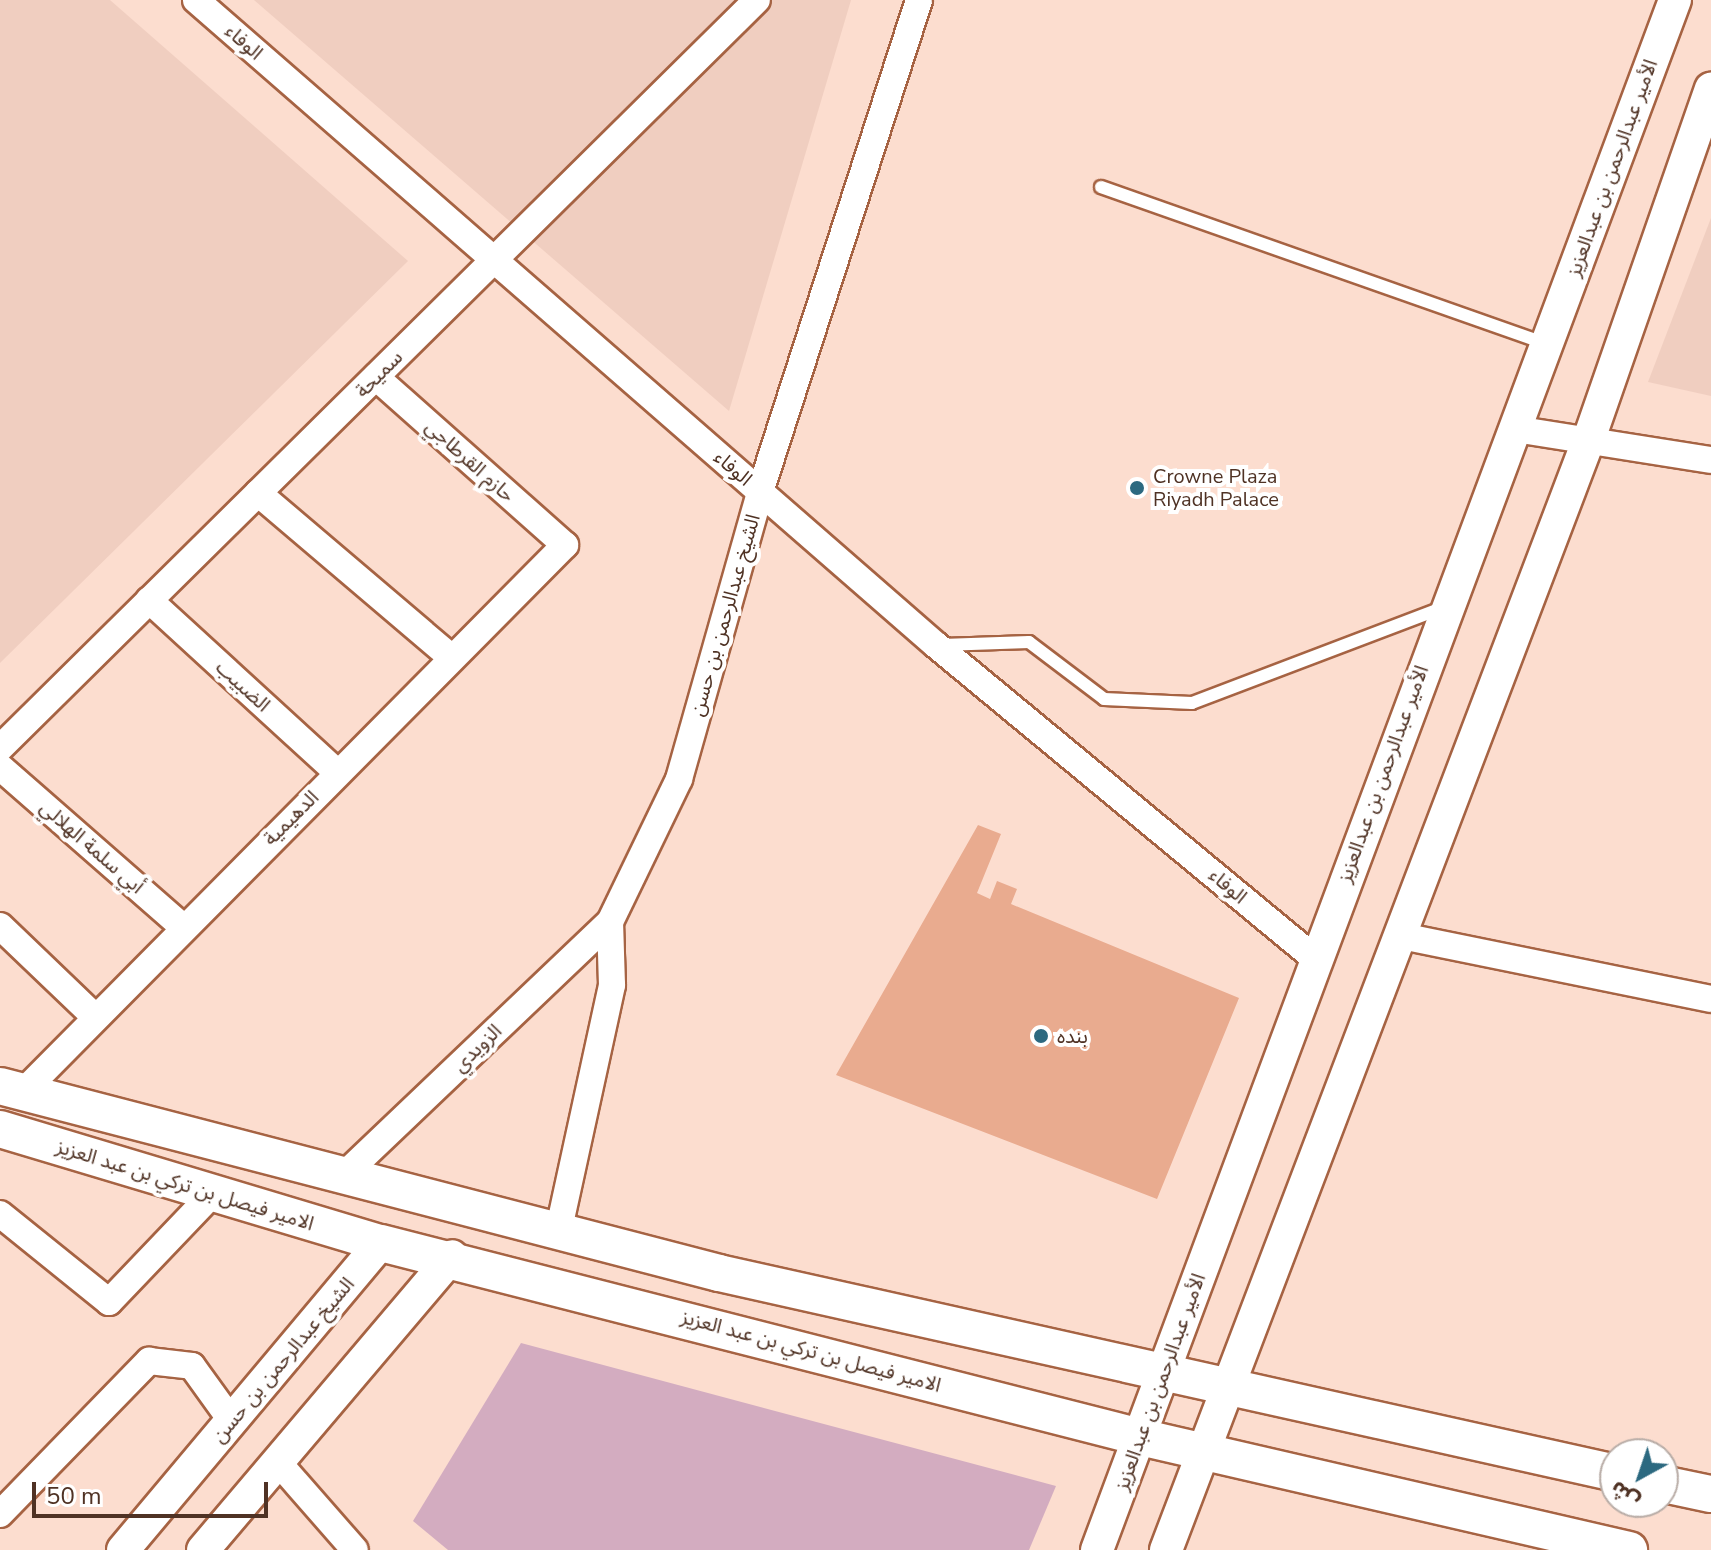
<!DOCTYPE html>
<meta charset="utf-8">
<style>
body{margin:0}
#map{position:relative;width:1711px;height:1550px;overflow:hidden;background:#fcddcf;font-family:"Nunito Sans","Noto Sans Arabic",sans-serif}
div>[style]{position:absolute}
.built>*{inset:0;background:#f0cec0}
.green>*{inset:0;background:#d3acc0}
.building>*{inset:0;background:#e9ab8f}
.roads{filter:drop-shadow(2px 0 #a66343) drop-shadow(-2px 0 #a66343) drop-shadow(0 2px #a66343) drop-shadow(0 -2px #a66343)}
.service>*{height:12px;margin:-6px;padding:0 6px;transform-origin:6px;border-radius:6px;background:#fff}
.minor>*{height:26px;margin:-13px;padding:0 13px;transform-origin:13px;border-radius:13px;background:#fff}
.tertiary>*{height:32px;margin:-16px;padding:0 16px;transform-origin:16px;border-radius:16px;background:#fff}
.secondary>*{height:36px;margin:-18px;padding:0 18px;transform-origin:18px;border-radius:18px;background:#fff}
.dots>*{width:22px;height:22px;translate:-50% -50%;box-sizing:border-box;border:4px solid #fff;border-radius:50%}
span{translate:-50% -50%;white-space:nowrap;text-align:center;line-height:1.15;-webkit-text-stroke:8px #fff;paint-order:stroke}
.street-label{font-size:20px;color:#4f3224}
.poi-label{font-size:20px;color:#4f3224}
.left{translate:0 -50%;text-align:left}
.north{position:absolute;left:1599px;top:1438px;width:80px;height:80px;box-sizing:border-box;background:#fff;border:2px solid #b9ada7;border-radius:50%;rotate:220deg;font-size:22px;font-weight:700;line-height:32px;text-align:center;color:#4f3224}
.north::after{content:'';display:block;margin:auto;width:28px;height:36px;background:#2c6980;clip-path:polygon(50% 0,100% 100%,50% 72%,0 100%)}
.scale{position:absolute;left:32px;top:1482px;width:236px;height:36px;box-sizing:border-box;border:4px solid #4f3224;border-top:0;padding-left:10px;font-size:24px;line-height:28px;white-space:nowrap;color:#4f3224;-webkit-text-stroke:6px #fff;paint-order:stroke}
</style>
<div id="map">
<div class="built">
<i style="clip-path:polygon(0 0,110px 0,408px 261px,0 663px)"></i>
<i style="clip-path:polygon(254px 0,851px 0,729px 411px)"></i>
<i style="clip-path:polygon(1711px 218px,1711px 396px,1648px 382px)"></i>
</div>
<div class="green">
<i style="clip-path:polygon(521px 1343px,1056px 1486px,1029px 1550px,448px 1550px,413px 1521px)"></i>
</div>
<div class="building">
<i style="clip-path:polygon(978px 825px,1001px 834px,977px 893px,990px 899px,997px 881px,1017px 889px,1011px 904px,1239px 998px,1157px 1199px,836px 1075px)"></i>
</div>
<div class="roads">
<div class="service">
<i style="left:1101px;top:187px;width:473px;rotate:19.4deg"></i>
<i style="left:942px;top:645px;width:87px;rotate:-2deg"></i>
<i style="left:1029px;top:642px;width:94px;rotate:37.2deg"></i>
<i style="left:1104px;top:699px;width:88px;rotate:2.6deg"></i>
<i style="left:1192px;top:703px;width:267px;rotate:-20.8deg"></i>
</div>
<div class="minor">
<i style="left:196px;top:0;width:982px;rotate:41.08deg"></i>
<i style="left:936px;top:645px;width:491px;rotate:39.6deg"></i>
<i style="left:1515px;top:429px;width:198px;rotate:9deg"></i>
<i style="left:258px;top:493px;width:253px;rotate:40.4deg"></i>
<i style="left:149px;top:600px;width:255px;rotate:42.5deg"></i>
<i style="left:0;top:748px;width:1064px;rotate:-44.66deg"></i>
<i style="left:0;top:767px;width:243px;rotate:41.2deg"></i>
<i style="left:0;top:926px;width:130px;rotate:43.8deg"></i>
<i style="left:1402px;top:936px;width:315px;rotate:11.5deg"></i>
<i style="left:21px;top:1094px;width:773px;rotate:-45.26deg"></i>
<i style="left:565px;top:545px;width:253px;rotate:-138.4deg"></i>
<i style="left:344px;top:1175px;width:367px;rotate:-43.6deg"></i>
<i style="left:0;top:1214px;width:140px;rotate:38.9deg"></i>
<i style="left:109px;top:1302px;width:151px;rotate:-46.3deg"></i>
<i style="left:558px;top:1233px;width:254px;rotate:-77.7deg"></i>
<i style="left:612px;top:985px;width:63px;rotate:-91.8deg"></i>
<i style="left:610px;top:922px;width:159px;rotate:-64.2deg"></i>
<i style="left:679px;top:779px;width:298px;rotate:-74.2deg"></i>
<i style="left:760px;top:492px;width:517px;rotate:-72.09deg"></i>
<i style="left:277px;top:1461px;width:118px;rotate:48.8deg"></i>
<i style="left:0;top:1514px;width:214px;rotate:-45.8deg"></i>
<i style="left:149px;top:1361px;width:43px;rotate:6.6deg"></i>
<i style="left:192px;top:1366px;width:67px;rotate:54.2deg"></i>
</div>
<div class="tertiary">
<i style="left:123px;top:1550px;width:401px;rotate:-50deg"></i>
<i style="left:203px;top:1550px;width:385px;rotate:-49.7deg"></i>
<i style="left:1097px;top:1550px;width:1654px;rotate:-69.55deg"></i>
<i style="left:1166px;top:1550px;width:1189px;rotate:-69.16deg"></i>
<i style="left:1589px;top:439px;width:371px;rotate:-70.8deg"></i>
</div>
<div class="secondary">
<i style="left:0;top:1086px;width:743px;rotate:14.58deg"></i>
<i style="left:719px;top:1273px;width:918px;rotate:12.58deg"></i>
<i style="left:0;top:1129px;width:398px;rotate:16.7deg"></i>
<i style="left:381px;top:1243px;width:783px;rotate:14.34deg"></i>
<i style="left:1140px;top:1437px;width:502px;rotate:13.01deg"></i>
<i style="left:1663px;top:1484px;width:49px;rotate:11.8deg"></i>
</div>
</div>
<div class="dots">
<i style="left:1137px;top:488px;background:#2c6980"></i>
<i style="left:1041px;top:1036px;background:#2c6980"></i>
</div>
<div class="street-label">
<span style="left:244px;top:42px;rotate:41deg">الوفاء</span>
<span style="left:1612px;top:168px;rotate:-70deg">الأمير عبدالرحمن بن عبدالعزيز</span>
<span style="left:379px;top:374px;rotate:-45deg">سميحة</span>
<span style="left:470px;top:461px;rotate:42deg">حازم القرطاجي</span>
<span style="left:733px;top:468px;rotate:41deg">الوفاء</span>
<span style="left:725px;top:615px;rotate:-74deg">الشيخ عبدالرحمن بن حسن</span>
<span style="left:243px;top:686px;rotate:42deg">الضبيب</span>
<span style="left:1383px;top:774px;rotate:-70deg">الأمير عبدالرحمن بن عبدالعزيز</span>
<span style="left:291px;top:818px;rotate:-45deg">الدهيمية</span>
<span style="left:92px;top:847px;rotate:41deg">أبي سلمة الهلالي</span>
<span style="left:1228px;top:886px;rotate:40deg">الوفاء</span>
<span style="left:477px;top:1048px;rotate:-44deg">الزويدي</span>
<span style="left:185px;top:1185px;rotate:17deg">الامير فيصل بن تركي بن عبد العزيز</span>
<span style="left:811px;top:1351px;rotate:15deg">الامير فيصل بن تركي بن عبد العزيز</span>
<span style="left:283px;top:1360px;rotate:-50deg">الشيخ عبدالرحمن بن حسن</span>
<span style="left:1160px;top:1382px;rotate:-70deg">الأمير عبدالرحمن بن عبدالعزيز</span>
</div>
<div class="poi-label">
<span class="left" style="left:1153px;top:488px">Crowne Plaza<br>Riyadh Palace</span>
<span class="left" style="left:1057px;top:1036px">بنده</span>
</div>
<div class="north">ش</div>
<div class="scale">50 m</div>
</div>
